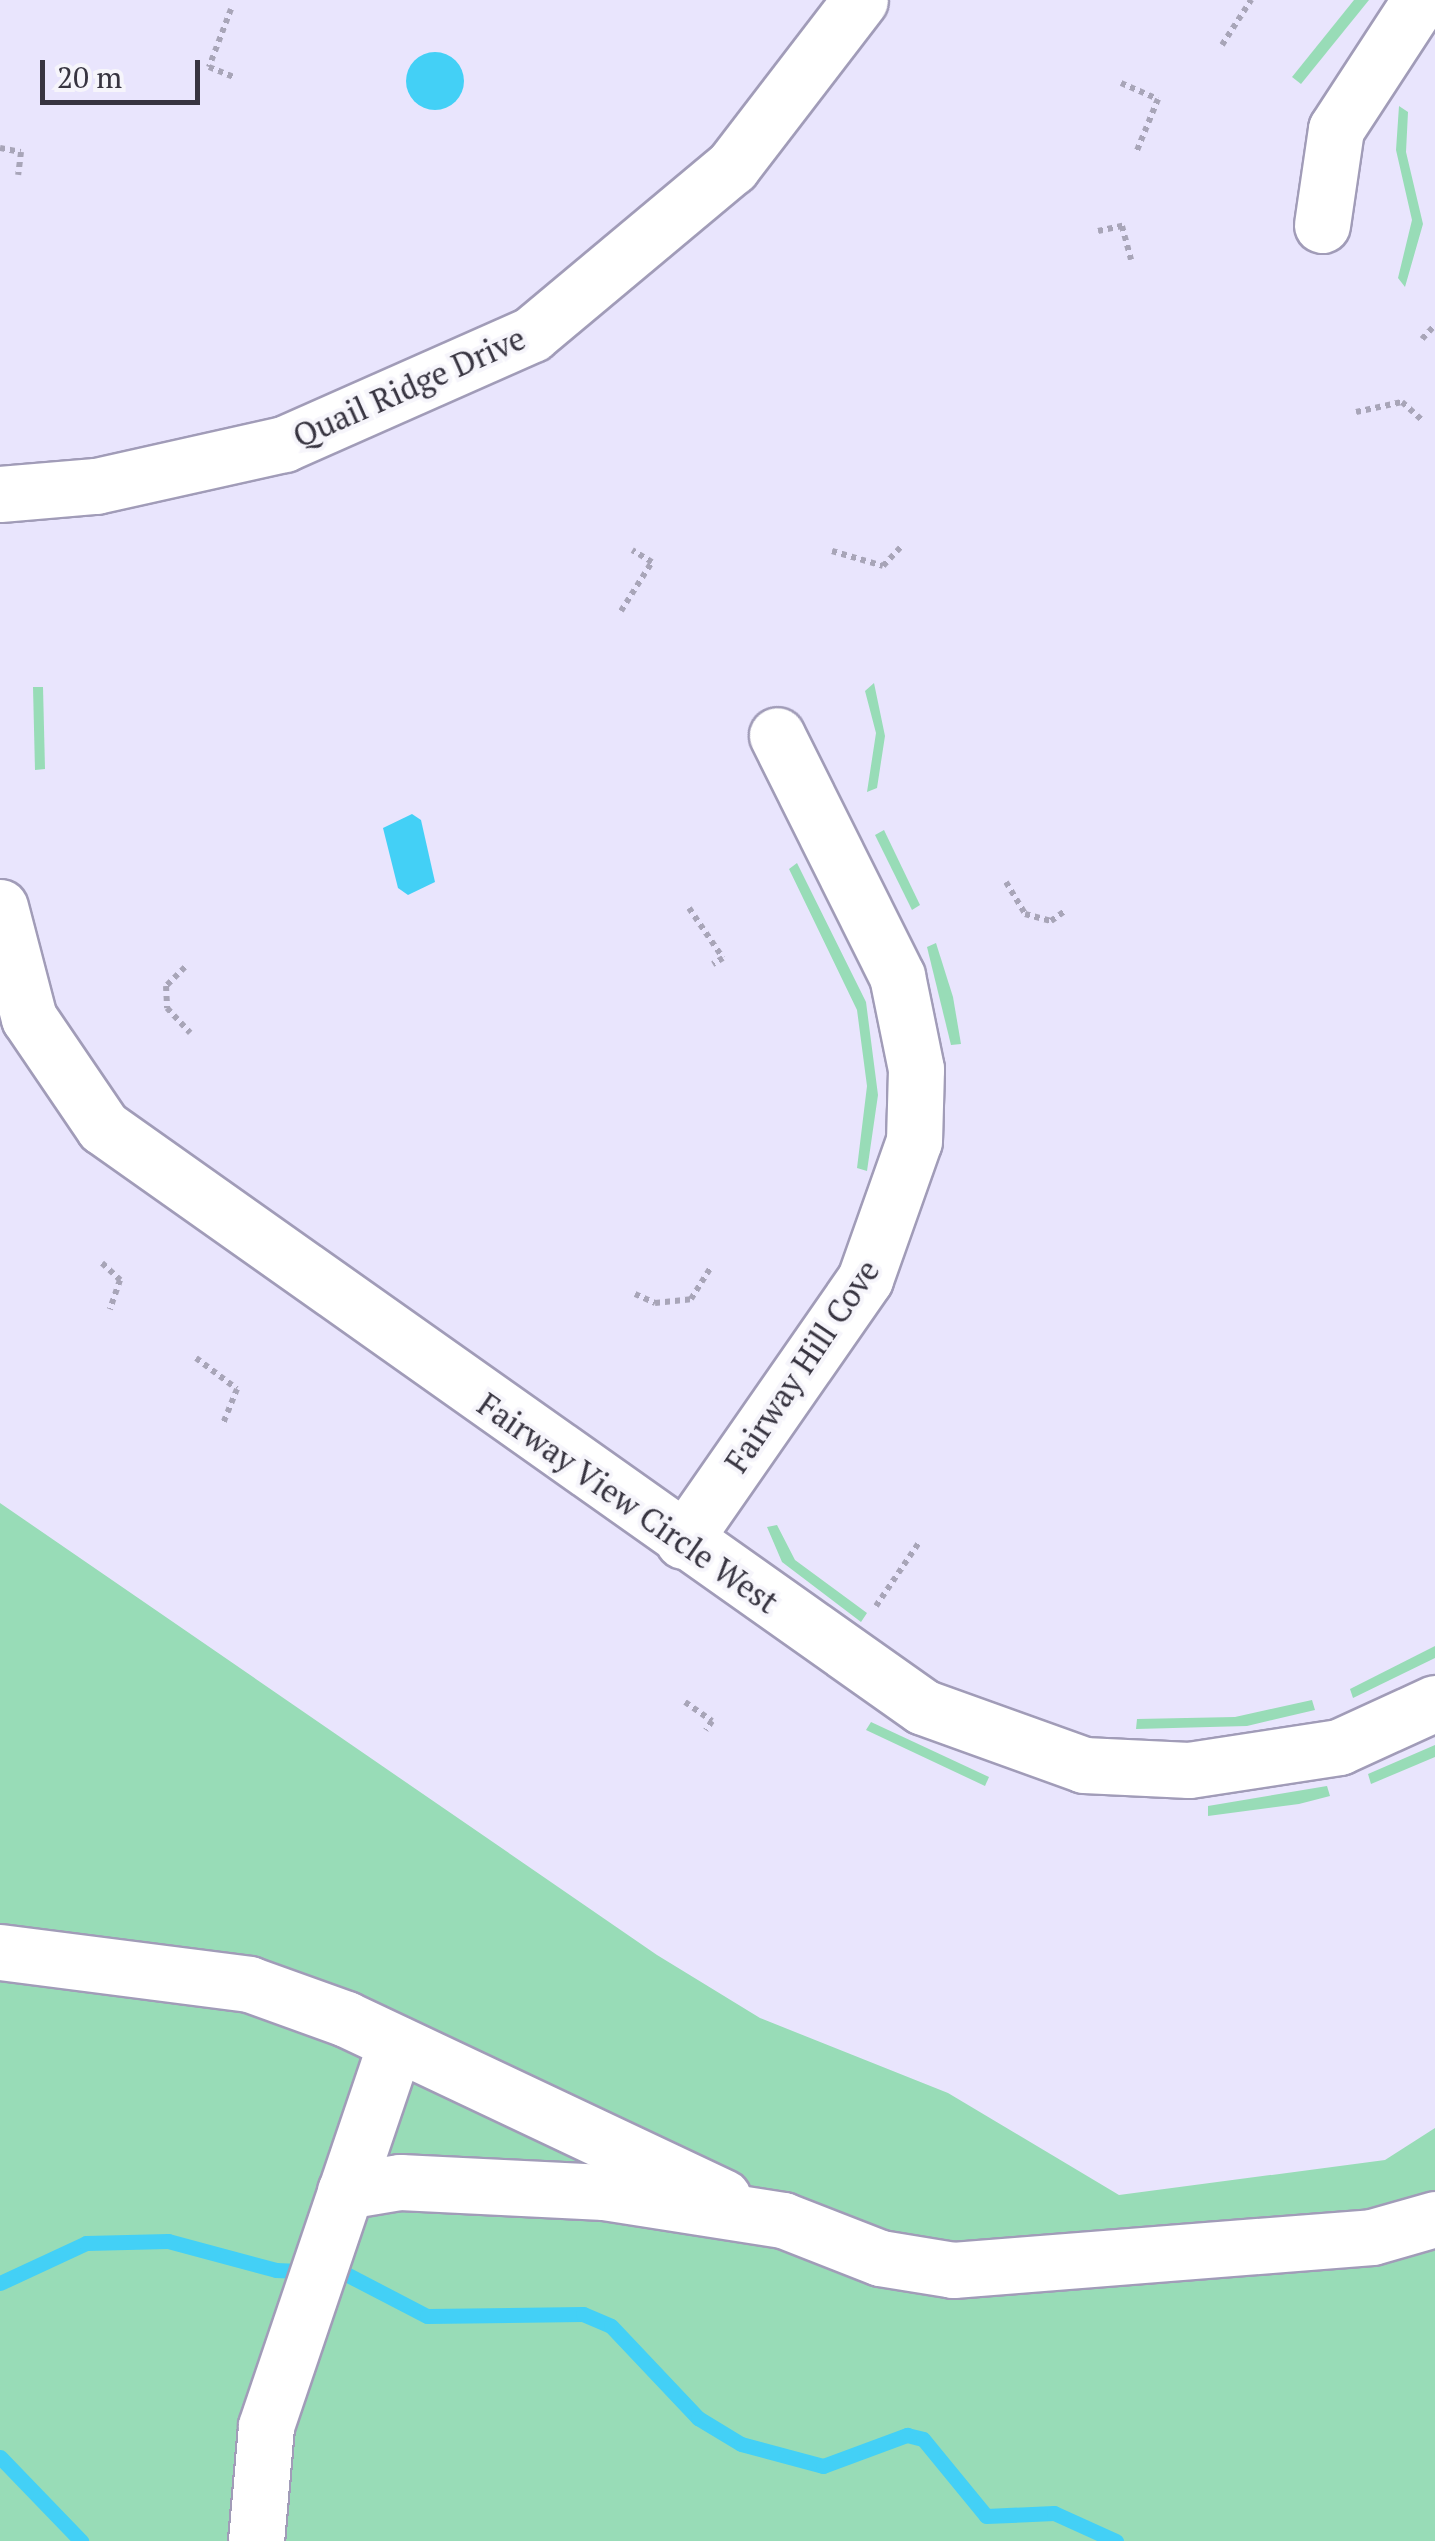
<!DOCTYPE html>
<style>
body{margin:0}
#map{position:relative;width:1435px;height:2541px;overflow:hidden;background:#e9e5fd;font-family:"PT Serif",serif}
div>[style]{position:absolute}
.green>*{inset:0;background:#98dcb7}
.water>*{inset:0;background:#43d0f6}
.round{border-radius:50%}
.stream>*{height:15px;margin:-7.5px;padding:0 7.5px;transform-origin:7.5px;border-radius:7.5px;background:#43d0f6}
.path>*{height:6px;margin-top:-3px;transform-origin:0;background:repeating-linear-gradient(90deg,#a8a5b8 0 5px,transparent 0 10px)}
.roads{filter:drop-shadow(2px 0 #a19cb8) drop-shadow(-2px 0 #a19cb8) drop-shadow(0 2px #a19cb8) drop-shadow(0 -2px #a19cb8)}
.minor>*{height:55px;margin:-27.5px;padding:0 27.5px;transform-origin:27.5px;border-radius:27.5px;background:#fff}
span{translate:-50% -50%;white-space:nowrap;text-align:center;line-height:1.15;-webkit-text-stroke:8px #f6f5fb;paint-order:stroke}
.street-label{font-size:32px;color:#373440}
.scale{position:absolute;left:40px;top:60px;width:160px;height:45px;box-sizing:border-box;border:5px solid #373440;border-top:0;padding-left:12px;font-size:30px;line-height:35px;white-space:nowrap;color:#373440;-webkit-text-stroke:8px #f6f5fb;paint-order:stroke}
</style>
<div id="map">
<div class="green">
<i style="clip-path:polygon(1354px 0,1369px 0,1301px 84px,1292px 77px)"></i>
<i style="clip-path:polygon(1399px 106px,1408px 112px,1406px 152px,1423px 224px,1405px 287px,1398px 278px,1412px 220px,1396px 150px)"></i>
<i style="clip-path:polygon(874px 683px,885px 736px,877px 788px,867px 792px,876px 733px,865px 691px)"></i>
<i style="clip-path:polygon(33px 687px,43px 687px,45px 769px,35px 770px)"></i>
<i style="clip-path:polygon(884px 830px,920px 905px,912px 910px,875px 835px)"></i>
<i style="clip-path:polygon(797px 863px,866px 1002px,878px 1095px,867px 1171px,857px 1168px,867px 1086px,857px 1010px,789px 869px)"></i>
<i style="clip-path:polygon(936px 943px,953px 997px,961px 1044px,951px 1045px,927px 947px)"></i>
<i style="clip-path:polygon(0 1503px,657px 1955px,760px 2018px,948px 2093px,1119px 2195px,1385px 2160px,1435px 2128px,1435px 2541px,0 2541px)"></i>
<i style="clip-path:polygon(777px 1525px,795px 1560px,867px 1613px,861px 1622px,782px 1562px,767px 1527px)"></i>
<i style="clip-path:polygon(1435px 1646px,1435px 1658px,1353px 1698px,1350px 1689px)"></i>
<i style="clip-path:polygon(1312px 1700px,1315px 1710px,1247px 1726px,1136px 1729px,1137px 1719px,1235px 1717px)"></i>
<i style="clip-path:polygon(871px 1722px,989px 1777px,985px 1786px,866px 1730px)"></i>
<i style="clip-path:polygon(1435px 1745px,1435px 1757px,1371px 1784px,1368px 1774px)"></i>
<i style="clip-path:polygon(1327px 1786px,1330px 1796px,1299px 1804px,1208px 1816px,1208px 1806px)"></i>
</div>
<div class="water">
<i class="round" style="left:406px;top:52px;width:58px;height:58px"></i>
<i style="clip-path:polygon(412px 814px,421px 820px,435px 882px,408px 895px,398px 888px,383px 828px)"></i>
</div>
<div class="stream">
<i style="left:0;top:2283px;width:95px;rotate:-24.9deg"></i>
<i style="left:86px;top:2243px;width:82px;rotate:-1.4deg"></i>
<i style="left:168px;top:2241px;width:112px;rotate:15deg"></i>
<i style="left:276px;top:2270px;width:68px;rotate:2.5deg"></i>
<i style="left:344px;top:2273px;width:93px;rotate:27.4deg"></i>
<i style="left:427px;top:2316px;width:156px;rotate:-0.7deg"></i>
<i style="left:583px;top:2314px;width:30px;rotate:23deg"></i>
<i style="left:611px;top:2326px;width:127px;rotate:46.6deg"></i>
<i style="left:698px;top:2418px;width:50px;rotate:31.2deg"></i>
<i style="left:741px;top:2444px;width:85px;rotate:15deg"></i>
<i style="left:823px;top:2466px;width:90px;rotate:-20.3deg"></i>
<i style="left:907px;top:2435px;width:16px;rotate:14deg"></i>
<i style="left:923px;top:2439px;width:99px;rotate:50.7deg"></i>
<i style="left:986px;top:2516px;width:68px;rotate:-2.5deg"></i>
<i style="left:1054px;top:2513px;width:68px;rotate:24.3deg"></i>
<i style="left:0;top:2457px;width:117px;rotate:46deg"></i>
</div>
<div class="path">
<i style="left:231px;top:9px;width:62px;rotate:110.8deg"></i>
<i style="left:209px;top:67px;width:27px;rotate:22deg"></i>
<i style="left:1222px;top:45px;width:54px;rotate:-57.2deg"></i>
<i style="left:1121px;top:83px;width:40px;rotate:23.4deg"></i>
<i style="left:1158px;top:99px;width:58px;rotate:112.2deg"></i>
<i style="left:0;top:148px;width:21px;rotate:11deg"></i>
<i style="left:21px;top:152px;width:23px;rotate:97deg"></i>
<i style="left:1098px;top:231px;width:25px;rotate:-12deg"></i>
<i style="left:1122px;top:226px;width:35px;rotate:75deg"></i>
<i style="left:1422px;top:339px;width:19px;rotate:-47deg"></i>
<i style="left:1356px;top:412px;width:47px;rotate:-12.3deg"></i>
<i style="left:1402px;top:402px;width:28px;rotate:42deg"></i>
<i style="left:832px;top:551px;width:53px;rotate:16.4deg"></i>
<i style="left:883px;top:566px;width:26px;rotate:-47deg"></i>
<i style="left:621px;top:611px;width:58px;rotate:-57.7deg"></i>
<i style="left:652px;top:562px;width:23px;rotate:-149deg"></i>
<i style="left:1006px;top:882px;width:37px;rotate:59deg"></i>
<i style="left:1025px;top:914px;width:27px;rotate:15deg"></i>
<i style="left:1051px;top:921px;width:19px;rotate:-36deg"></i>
<i style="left:689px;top:908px;width:60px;rotate:55.8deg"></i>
<i style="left:723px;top:958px;width:12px;rotate:149deg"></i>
<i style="left:185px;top:967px;width:27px;rotate:135deg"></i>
<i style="left:166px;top:986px;width:22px;rotate:87deg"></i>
<i style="left:167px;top:1008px;width:34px;rotate:47deg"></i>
<i style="left:102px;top:1263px;width:25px;rotate:43deg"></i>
<i style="left:120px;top:1280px;width:31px;rotate:109deg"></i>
<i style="left:635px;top:1294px;width:22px;rotate:24deg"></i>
<i style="left:655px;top:1303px;width:36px;rotate:-6deg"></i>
<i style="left:691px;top:1299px;width:36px;rotate:-58deg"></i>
<i style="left:196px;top:1358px;width:51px;rotate:37.1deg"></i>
<i style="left:237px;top:1389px;width:38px;rotate:112deg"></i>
<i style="left:876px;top:1606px;width:78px;rotate:-55.9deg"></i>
<i style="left:685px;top:1702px;width:33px;rotate:35deg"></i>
<i style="left:712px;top:1721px;width:11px;rotate:124deg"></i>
</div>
<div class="roads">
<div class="minor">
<i style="left:1322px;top:225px;width:97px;rotate:-81.7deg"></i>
<i style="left:1336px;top:129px;width:154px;rotate:-56.9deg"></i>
<i style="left:0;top:494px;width:96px;rotate:-4.8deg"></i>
<i style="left:96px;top:486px;width:193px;rotate:-12.6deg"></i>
<i style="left:284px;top:444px;width:271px;rotate:-23.9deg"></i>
<i style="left:532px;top:334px;width:261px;rotate:-39.9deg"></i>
<i style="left:732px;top:167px;width:210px;rotate:-52.5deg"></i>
<i style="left:0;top:907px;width:115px;rotate:75.4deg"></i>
<i style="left:29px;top:1018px;width:132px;rotate:55.8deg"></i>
<i style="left:103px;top:1127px;width:1004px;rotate:35.27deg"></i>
<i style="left:923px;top:1707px;width:171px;rotate:19.8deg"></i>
<i style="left:1084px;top:1765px;width:105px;rotate:2.7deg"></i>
<i style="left:1189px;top:1770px;width:152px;rotate:-8.7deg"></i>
<i style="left:1339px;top:1747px;width:106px;rotate:-24.6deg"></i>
<i style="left:683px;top:1541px;width:319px;rotate:-55.2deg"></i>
<i style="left:865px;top:1279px;width:146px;rotate:-70.5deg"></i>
<i style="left:914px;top:1141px;width:72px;rotate:-88.4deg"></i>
<i style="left:916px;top:1069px;width:95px;rotate:-101.5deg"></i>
<i style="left:897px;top:976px;width:269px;rotate:-116.5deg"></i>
<i style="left:0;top:1952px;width:251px;rotate:7.3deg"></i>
<i style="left:249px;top:1984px;width:103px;rotate:19.8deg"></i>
<i style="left:346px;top:2019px;width:417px;rotate:25.3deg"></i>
<i style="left:345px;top:2191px;width:56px;rotate:-9.3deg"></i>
<i style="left:400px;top:2182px;width:204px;rotate:2.8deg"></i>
<i style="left:604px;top:2192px;width:181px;rotate:8.9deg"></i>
<i style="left:783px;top:2220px;width:104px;rotate:21.4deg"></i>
<i style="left:880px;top:2258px;width:74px;rotate:9.3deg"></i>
<i style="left:953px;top:2270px;width:420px;rotate:-4.5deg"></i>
<i style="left:1372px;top:2237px;width:66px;rotate:-15.9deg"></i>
<i style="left:256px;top:2541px;width:115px;rotate:-85deg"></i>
<i style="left:266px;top:2426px;width:404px;rotate:-71.3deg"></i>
</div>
</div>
<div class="street-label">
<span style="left:409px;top:387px;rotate:-24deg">Quail Ridge Drive</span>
<span style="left:802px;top:1366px;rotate:-56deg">Fairway Hill Cove</span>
<span style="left:628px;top:1503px;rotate:35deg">Fairway View Circle West</span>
</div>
<div class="scale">20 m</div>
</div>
